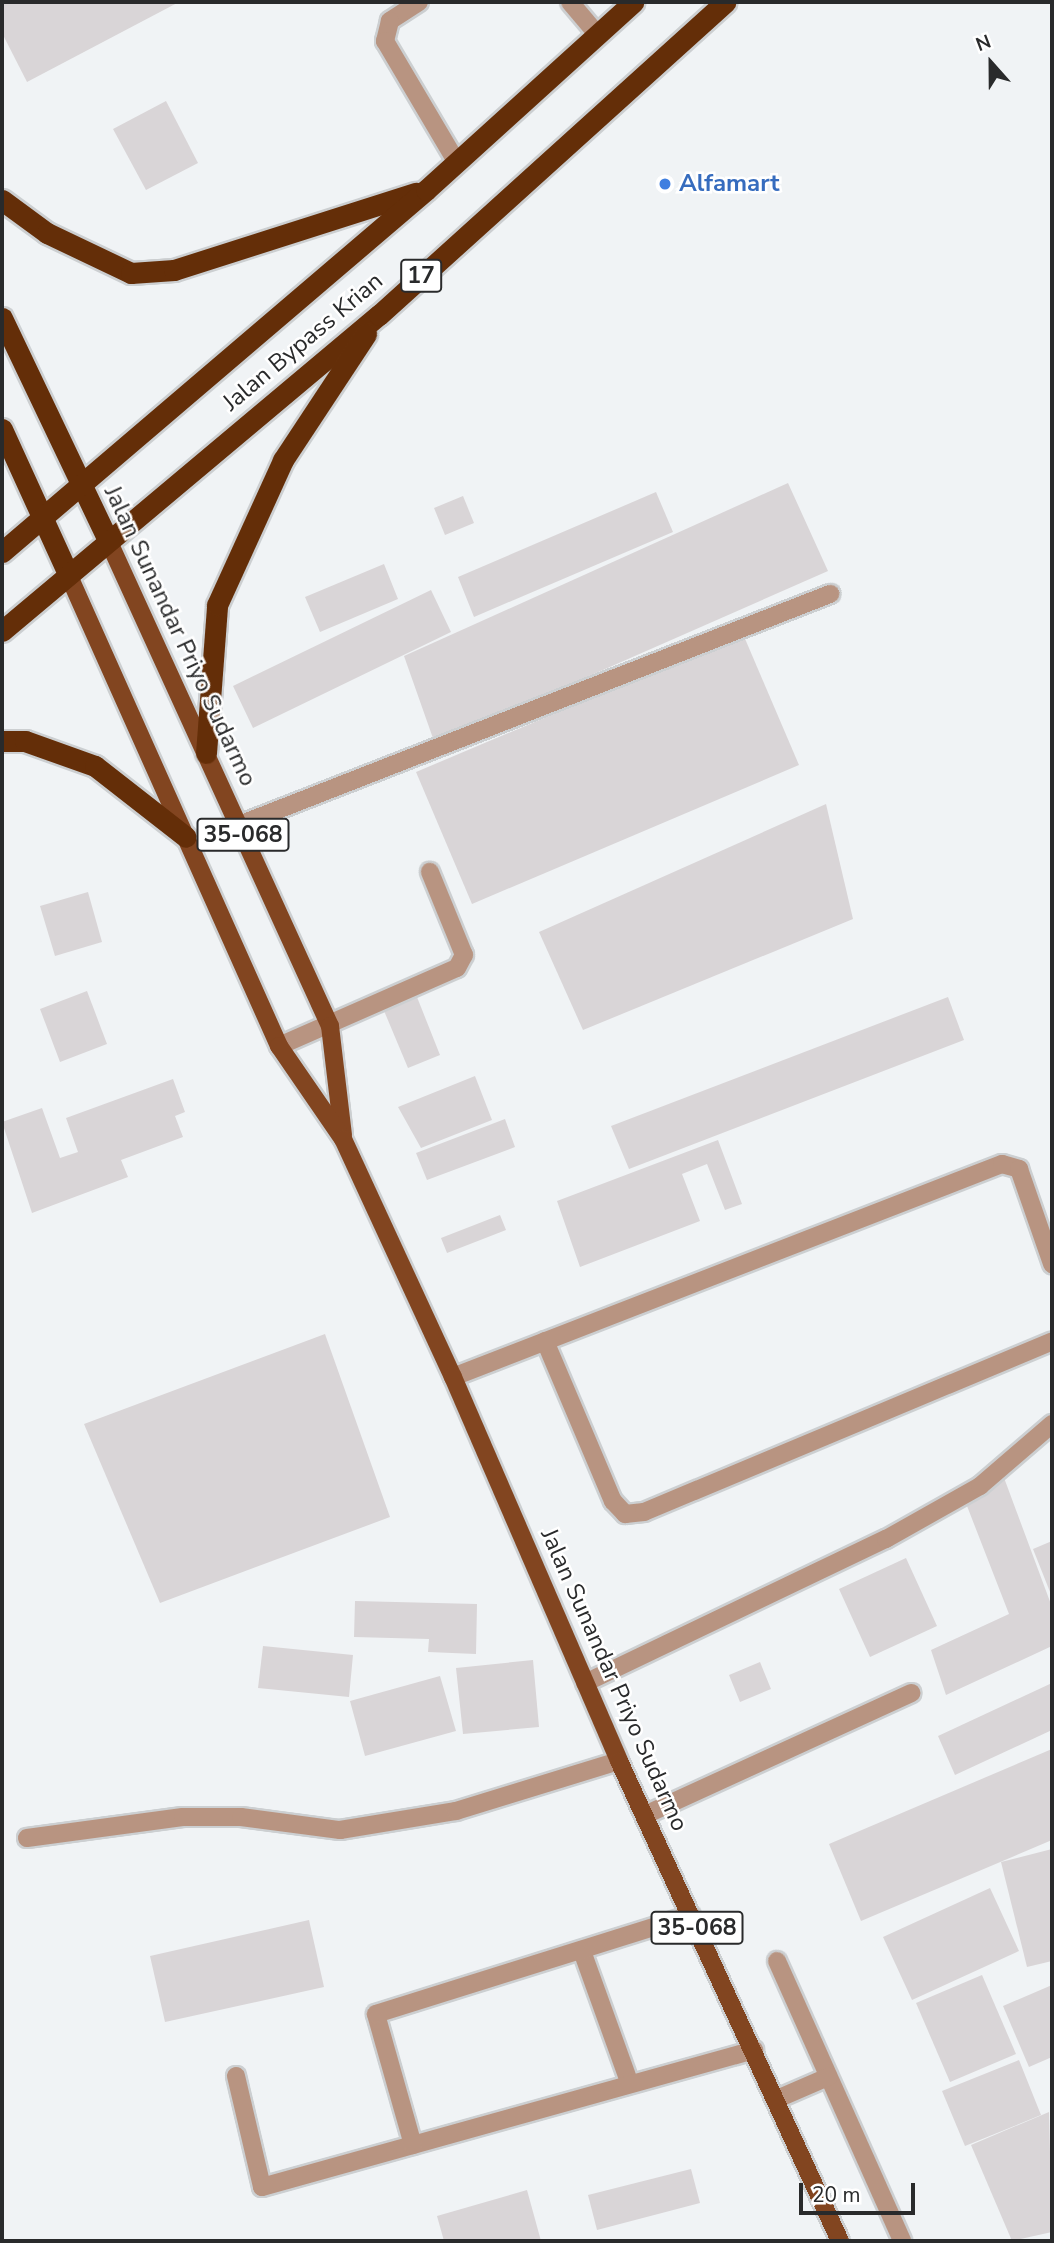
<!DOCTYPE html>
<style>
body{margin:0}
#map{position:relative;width:1054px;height:2243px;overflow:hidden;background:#f0f3f5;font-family:"Nunito Sans",sans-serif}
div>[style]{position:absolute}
.building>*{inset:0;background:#d9d5d7}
.roads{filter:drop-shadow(2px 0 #cccfd1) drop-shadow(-2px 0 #cccfd1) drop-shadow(0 2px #cccfd1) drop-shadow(0 -2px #cccfd1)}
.minor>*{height:18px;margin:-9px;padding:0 9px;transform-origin:9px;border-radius:9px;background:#b89481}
.major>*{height:18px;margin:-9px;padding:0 9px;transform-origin:9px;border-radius:9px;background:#824520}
.highway>*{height:21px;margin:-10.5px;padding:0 10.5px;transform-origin:10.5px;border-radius:10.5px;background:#642e08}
.dots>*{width:19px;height:19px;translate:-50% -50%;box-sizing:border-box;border:4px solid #fff;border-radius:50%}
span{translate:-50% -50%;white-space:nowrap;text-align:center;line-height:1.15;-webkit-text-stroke:5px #fff;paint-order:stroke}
.shield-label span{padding:2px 5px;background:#fff;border:2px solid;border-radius:5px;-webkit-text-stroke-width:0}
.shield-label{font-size:23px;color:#292a2b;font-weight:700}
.shop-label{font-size:24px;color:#366cbe;font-weight:700}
.left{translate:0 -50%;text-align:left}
.street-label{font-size:24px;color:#292a2b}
.frame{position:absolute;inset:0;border:4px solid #292a2b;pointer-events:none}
.north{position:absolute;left:956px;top:28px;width:70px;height:70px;-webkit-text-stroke:5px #fff;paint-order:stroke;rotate:339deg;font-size:19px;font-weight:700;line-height:28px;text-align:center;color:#292a2b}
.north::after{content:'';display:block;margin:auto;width:24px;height:32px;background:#292a2b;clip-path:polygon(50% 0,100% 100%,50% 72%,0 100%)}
.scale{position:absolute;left:799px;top:2183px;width:116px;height:32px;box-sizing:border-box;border:4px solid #292a2b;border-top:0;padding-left:9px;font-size:21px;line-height:24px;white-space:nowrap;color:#292a2b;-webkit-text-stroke:5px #fff;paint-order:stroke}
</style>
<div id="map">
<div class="building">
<i style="clip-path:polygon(3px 2px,179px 2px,27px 82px,2px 33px)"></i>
<i style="clip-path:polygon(166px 101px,198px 163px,146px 190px,113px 129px)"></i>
<i style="clip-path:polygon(788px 483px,828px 571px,435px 744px,404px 656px)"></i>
<i style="clip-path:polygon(656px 492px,673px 532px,474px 617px,458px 577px)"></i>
<i style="clip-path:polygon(463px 496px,474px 523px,445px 535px,434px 508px)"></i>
<i style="clip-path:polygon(384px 564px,398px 599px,320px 632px,305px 597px)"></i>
<i style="clip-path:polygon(431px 590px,451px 632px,253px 728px,233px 686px)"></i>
<i style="clip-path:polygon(743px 634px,799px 765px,472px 904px,416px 772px)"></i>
<i style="clip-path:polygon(826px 804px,853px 919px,583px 1030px,539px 932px)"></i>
<i style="clip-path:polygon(88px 892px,102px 942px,55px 956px,40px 906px)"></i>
<i style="clip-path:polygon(87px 991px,107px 1044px,60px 1062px,40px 1009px)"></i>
<i style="clip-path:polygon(415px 992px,440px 1055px,408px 1068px,382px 1006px)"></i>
<i style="clip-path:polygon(948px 997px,964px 1040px,629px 1169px,611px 1126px)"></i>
<i style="clip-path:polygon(475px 1076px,492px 1120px,421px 1148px,398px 1107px)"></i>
<i style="clip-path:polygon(173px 1079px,185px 1112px,175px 1116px,183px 1137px,121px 1160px,128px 1177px,32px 1213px,2px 1122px,42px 1108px,60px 1158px,78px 1152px,66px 1118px)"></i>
<i style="clip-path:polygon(505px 1119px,515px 1147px,427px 1180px,416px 1153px)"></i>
<i style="clip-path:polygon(718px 1140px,742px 1204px,725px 1210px,707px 1164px,682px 1174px,700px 1221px,580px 1267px,557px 1201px)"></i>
<i style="clip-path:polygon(500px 1215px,506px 1230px,447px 1253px,441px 1238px)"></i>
<i style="clip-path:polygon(325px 1334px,390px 1517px,160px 1603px,84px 1424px)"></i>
<i style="clip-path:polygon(1003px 1475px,1052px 1607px,1052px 1646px,946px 1695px,931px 1650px,1009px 1614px,967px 1506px)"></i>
<i style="clip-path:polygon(1052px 1541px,1052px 1597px,1033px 1549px)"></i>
<i style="clip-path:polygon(906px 1558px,937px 1626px,870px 1657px,839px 1589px)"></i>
<i style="clip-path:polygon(355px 1601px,477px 1604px,476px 1654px,428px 1652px,429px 1639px,354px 1637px)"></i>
<i style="clip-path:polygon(263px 1646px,353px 1655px,349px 1697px,258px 1688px)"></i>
<i style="clip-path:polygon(533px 1660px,539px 1727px,463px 1734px,456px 1668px)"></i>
<i style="clip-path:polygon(760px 1662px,771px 1689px,740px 1702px,729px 1675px)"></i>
<i style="clip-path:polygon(440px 1676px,456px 1731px,365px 1756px,350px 1701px)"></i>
<i style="clip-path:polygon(1052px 1683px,1052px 1730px,955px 1775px,938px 1736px)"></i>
<i style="clip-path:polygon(1052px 1749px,1052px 1840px,861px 1921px,829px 1844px)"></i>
<i style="clip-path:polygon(1052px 1849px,1052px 1961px,1027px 1967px,1001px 1862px)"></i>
<i style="clip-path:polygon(990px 1888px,1019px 1951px,912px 2000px,883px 1937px)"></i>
<i style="clip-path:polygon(309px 1920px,324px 1987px,165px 2022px,150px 1956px)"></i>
<i style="clip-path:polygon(982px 1975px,1016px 2054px,950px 2082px,916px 2003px)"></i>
<i style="clip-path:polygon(1052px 1985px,1052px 2057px,1029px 2067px,1003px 2006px)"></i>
<i style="clip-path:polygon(1019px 2060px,1041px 2115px,965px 2146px,942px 2091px)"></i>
<i style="clip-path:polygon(1049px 2112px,1052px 2232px,1012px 2241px,971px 2145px)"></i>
<i style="clip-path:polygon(691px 2169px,700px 2203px,597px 2230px,588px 2195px)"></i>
<i style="clip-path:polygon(527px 2190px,541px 2241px,444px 2241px,437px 2216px)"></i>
</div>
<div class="roads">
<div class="minor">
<i style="left:419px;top:2px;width:35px;rotate:147deg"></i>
<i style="left:390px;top:21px;width:21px;rotate:104deg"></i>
<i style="left:385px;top:41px;width:139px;rotate:59.4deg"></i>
<i style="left:570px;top:2px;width:42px;rotate:49.8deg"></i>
<i style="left:239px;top:825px;width:635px;rotate:-21.35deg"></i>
<i style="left:279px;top:1046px;width:194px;rotate:-23.7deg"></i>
<i style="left:457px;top:968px;width:15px;rotate:-62deg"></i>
<i style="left:464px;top:955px;width:90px;rotate:-112.3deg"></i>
<i style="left:545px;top:1341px;width:174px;rotate:67deg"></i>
<i style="left:613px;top:1501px;width:18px;rotate:47deg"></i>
<i style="left:625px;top:1514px;width:19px;rotate:-6deg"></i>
<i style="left:644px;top:1512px;width:442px;rotate:-22.7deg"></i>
<i style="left:453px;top:1377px;width:589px;rotate:-21.21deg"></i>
<i style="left:1002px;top:1164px;width:18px;rotate:16deg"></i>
<i style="left:1019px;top:1169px;width:101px;rotate:70.8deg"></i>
<i style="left:585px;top:1683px;width:334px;rotate:-25.6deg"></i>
<i style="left:886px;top:1539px;width:108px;rotate:-29.4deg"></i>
<i style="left:980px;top:1486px;width:95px;rotate:-40.7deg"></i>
<i style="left:645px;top:1815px;width:293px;rotate:-24.6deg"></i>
<i style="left:27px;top:1838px;width:157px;rotate:-7.7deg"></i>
<i style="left:183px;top:1817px;width:58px"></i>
<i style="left:241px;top:1817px;width:100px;rotate:7.5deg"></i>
<i style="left:340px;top:1830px;width:118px;rotate:-9.3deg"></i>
<i style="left:456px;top:1811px;width:170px;rotate:-17.1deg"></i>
<i style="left:582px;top:1951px;width:141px;rotate:70.2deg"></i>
<i style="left:777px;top:1961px;width:307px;rotate:65.9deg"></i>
<i style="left:236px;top:2076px;width:114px;rotate:76.8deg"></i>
<i style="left:262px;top:2187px;width:511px;rotate:-15.56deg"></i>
<i style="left:777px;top:2099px;width:56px;rotate:-23.3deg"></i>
<i style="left:413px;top:2145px;width:136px;rotate:-105.8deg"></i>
<i style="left:376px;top:2014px;width:330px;rotate:-17.4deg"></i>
</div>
<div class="major">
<i style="left:108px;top:540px;width:534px;rotate:65.45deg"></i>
<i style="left:330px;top:1026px;width:110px;rotate:83.2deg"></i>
<i style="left:68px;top:574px;width:517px;rotate:65.91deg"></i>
<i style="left:279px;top:1046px;width:113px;rotate:55.5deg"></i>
<i style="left:343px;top:1139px;width:262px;rotate:65.2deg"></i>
<i style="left:453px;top:1377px;width:418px;rotate:66.6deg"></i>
<i style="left:619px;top:1761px;width:528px;rotate:65.28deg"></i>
</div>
<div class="highway">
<i style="left:2px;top:200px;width:56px;rotate:36.3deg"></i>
<i style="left:47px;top:233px;width:93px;rotate:25.5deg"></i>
<i style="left:131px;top:273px;width:43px;rotate:-4deg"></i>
<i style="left:174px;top:270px;width:254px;rotate:-17.7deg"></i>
<i style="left:2px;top:318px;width:246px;rotate:64.5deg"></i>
<i style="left:2px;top:429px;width:159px;rotate:65.5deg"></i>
<i style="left:2px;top:552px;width:558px;rotate:-40.49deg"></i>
<i style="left:426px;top:190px;width:280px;rotate:-42.2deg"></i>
<i style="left:2px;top:631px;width:492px;rotate:-40deg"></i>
<i style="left:379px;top:315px;width:467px;rotate:-42.1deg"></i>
<i style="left:2px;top:741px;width:23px"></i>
<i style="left:25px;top:741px;width:74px;rotate:19.7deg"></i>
<i style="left:95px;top:766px;width:115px;rotate:38deg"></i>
<i style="left:206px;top:753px;width:148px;rotate:-85.7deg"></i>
<i style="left:217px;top:605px;width:159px;rotate:-65.5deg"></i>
<i style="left:283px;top:460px;width:151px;rotate:-56.6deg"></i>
</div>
</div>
<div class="dots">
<i style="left:665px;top:184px;background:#3f7fe0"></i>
</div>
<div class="shield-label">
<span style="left:421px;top:276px">17</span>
<span style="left:243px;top:835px">35-068</span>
<span style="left:697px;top:1928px">35-068</span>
</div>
<div class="shop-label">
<span class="left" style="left:679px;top:184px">Alfamart</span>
</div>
<div class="street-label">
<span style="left:303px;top:342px;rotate:-40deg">Jalan Bypass Krian</span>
<span style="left:180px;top:636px;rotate:65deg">Jalan Sunandar Priyo Sudarmo</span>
<span style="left:614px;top:1680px;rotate:66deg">Jalan Sunandar Priyo Sudarmo</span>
</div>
<div class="frame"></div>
<div class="north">N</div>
<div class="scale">20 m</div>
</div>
